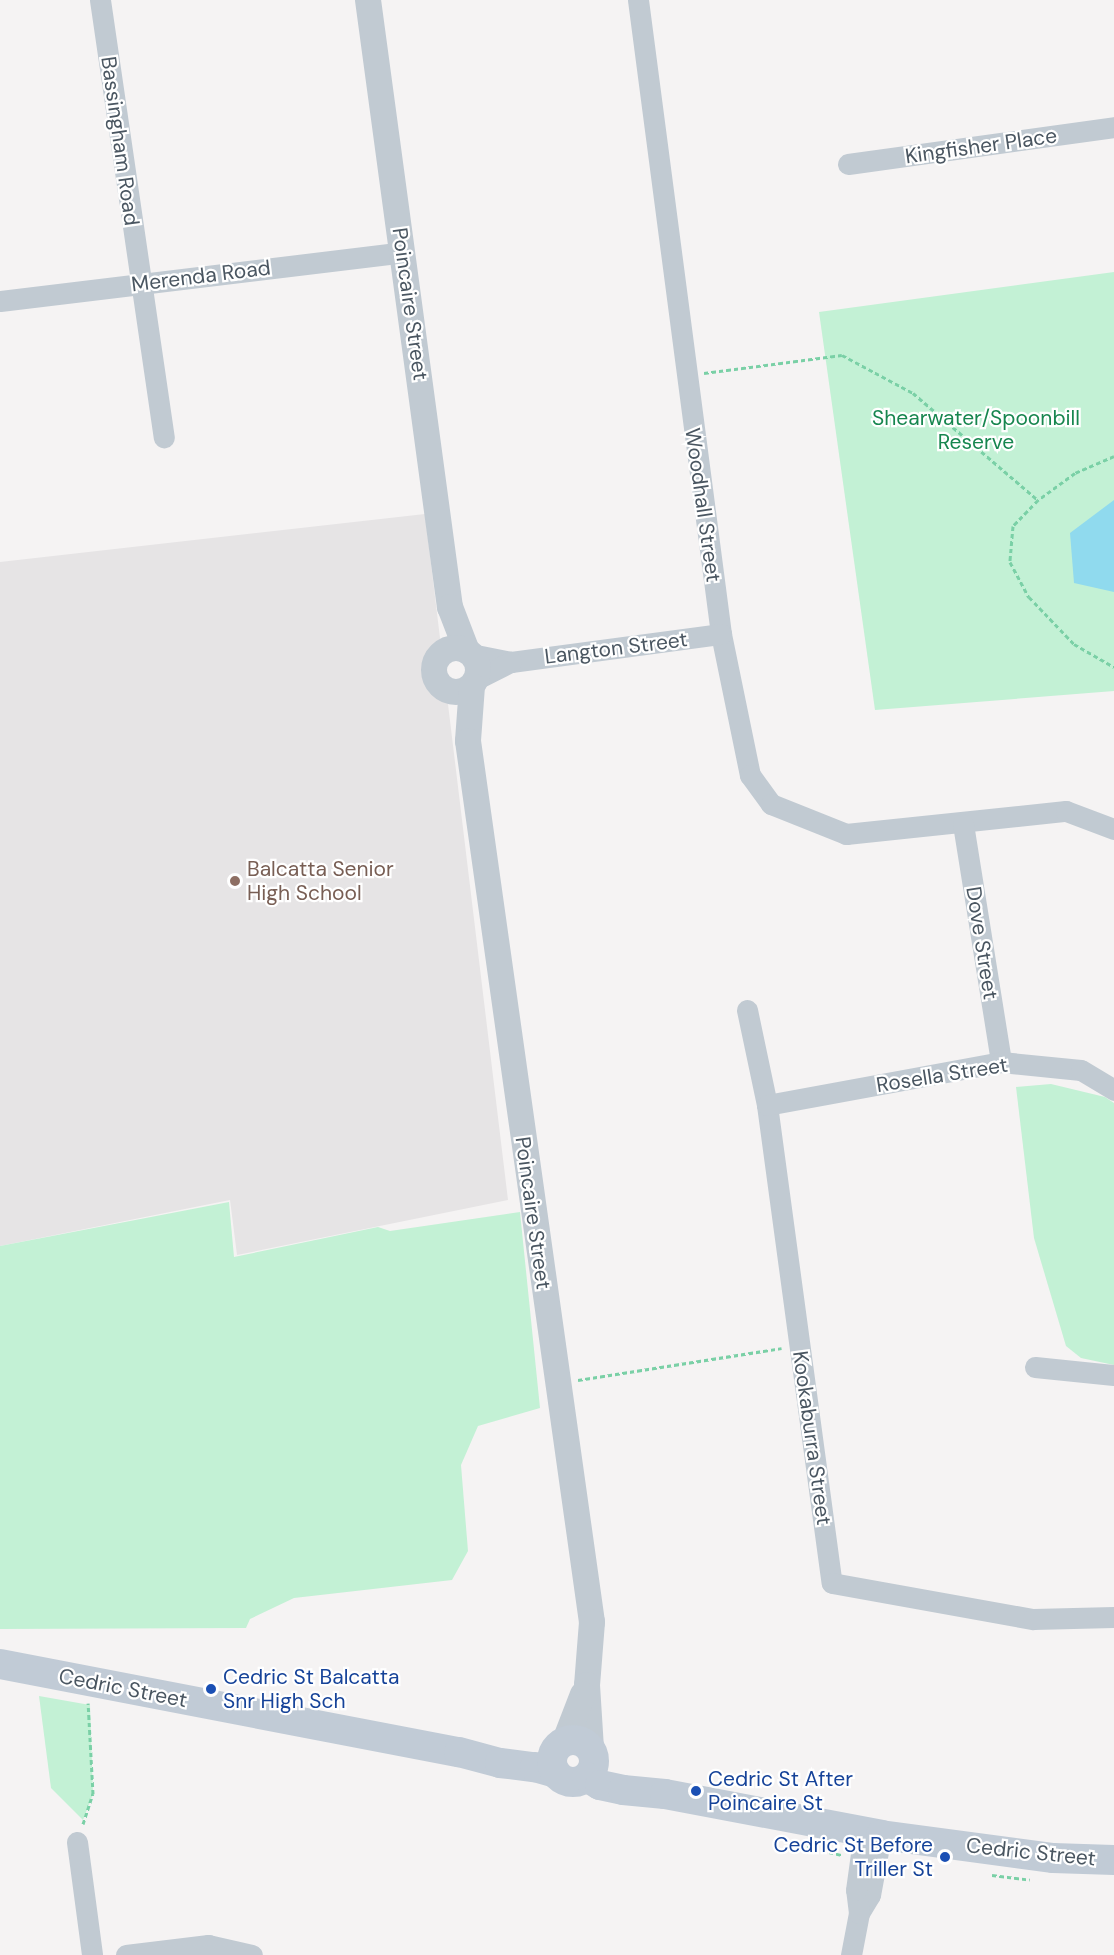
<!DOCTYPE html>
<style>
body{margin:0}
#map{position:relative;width:1114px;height:1955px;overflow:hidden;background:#f5f3f3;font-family:"DM Sans",sans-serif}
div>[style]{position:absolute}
.education>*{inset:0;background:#e6e4e5}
.green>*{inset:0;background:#c3f1d5}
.water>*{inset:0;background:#90daee}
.path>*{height:3px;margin-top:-1.5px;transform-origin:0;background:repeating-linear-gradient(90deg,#7ad0a6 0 4.5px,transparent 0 7.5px)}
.minor>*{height:21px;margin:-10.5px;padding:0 10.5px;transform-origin:10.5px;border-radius:10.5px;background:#c1cad2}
.tertiary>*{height:26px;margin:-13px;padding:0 13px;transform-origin:13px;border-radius:13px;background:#c1cad2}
.tertiary>.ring{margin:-13px;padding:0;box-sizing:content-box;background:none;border:26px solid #c1cad2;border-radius:50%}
.secondary>*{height:30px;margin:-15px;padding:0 15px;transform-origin:15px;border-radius:15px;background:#c1cbd6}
.secondary>.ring{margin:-15px;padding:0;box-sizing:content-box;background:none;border:30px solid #c1cbd6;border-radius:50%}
.dots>*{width:16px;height:16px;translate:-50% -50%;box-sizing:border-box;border:3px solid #fff;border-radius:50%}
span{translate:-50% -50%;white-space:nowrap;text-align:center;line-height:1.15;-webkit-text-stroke:4.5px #fff;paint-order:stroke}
.street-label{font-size:21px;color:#4a5661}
.park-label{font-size:21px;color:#17864f}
.education-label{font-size:21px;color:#785e54}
.left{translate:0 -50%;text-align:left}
.transit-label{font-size:21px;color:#164399}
.right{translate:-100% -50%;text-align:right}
</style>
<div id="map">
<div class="education">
<i style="clip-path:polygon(425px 514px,508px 1200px,237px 1255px,230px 1200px,0 1246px,0 562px)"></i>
</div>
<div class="green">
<i style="clip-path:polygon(1114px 272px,1114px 691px,875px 710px,819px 312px)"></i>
<i style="clip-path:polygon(1051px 1084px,1105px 1097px,1114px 1103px,1114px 1365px,1081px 1358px,1066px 1346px,1034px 1238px,1016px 1087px)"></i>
<i style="clip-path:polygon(229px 1202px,234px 1257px,378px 1227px,390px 1231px,520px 1212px,540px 1408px,478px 1426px,461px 1465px,468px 1551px,452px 1580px,294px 1598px,250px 1619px,246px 1628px,0 1629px,0 1246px)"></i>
<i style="clip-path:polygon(39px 1696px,90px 1705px,93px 1794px,83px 1820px,51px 1788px)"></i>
</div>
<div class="water">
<i style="clip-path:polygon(1114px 500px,1114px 592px,1074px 583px,1070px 533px)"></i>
</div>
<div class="path">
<i style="left:704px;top:373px;width:139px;rotate:-7.4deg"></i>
<i style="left:842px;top:355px;width:81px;rotate:28.2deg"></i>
<i style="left:913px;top:393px;width:165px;rotate:40.6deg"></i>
<i style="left:1114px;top:456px;width:43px;rotate:156.4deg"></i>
<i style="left:1075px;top:473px;width:46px;rotate:143.9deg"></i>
<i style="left:1038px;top:500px;width:36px;rotate:134deg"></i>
<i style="left:1013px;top:526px;width:36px;rotate:95deg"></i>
<i style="left:1010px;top:562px;width:40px;rotate:62deg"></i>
<i style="left:1029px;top:597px;width:65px;rotate:46.2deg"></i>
<i style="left:1074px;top:644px;width:46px;rotate:29.9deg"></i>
<i style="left:578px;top:1380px;width:206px;rotate:-8.9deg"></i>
<i style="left:83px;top:1824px;width:32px;rotate:-72deg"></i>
<i style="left:93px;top:1794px;width:91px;rotate:-93.1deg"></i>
<i style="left:807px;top:1847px;width:36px;rotate:13deg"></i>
<i style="left:992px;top:1875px;width:38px;rotate:7deg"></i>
</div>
<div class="minor">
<i style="left:100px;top:0;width:442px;rotate:81.7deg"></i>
<i style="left:638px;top:0;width:639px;rotate:82.54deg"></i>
<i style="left:721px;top:634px;width:144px;rotate:78.4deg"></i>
<i style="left:750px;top:775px;width:36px;rotate:54deg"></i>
<i style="left:771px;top:804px;width:81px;rotate:21.8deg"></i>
<i style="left:846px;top:834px;width:221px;rotate:-6deg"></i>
<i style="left:1066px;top:811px;width:51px;rotate:20.6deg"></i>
<i style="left:848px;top:164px;width:269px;rotate:-7.9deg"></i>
<i style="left:0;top:301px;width:406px;rotate:-6.9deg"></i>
<i style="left:471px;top:654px;width:41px;rotate:11.3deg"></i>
<i style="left:511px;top:662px;width:212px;rotate:-7.6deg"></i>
<i style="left:477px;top:679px;width:38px;rotate:-27deg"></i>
<i style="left:963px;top:824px;width:241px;rotate:80.9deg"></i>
<i style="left:747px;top:1010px;width:97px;rotate:78.1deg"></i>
<i style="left:767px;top:1105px;width:482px;rotate:82.3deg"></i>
<i style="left:832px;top:1583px;width:204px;rotate:10.2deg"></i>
<i style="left:1033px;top:1619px;width:81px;rotate:-1.4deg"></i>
<i style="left:767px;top:1105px;width:238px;rotate:-10.4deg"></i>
<i style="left:1001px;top:1062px;width:80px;rotate:5.7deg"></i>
<i style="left:1081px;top:1070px;width:39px;rotate:31deg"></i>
<i style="left:1035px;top:1367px;width:79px;rotate:5.8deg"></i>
<i style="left:77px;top:1842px;width:114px;rotate:82.4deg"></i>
<i style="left:859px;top:1913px;width:21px;rotate:-59deg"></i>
<i style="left:870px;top:1895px;width:61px;rotate:-79.6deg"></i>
<i style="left:126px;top:1955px;width:83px;rotate:-7deg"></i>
<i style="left:208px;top:1945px;width:45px;rotate:12.8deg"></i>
<i style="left:851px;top:1955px;width:43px;rotate:-79.2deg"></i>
<i style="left:859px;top:1913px;width:23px;rotate:-97deg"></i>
<i style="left:856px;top:1890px;width:59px;rotate:-82.1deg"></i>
</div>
<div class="tertiary">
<i style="left:368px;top:0;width:613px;rotate:82.31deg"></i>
<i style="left:450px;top:607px;width:47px;rotate:68.9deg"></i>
<i class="ring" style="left:434px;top:648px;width:18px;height:18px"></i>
<i style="left:472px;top:686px;width:55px;rotate:94.2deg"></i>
<i style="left:468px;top:741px;width:890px;rotate:81.99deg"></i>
<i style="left:592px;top:1622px;width:63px;rotate:94.5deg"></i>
<i style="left:587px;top:1685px;width:64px;rotate:86.4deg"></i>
<i style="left:565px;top:1741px;width:50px;rotate:-69deg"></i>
</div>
<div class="secondary">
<i style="left:0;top:1664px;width:467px;rotate:10.9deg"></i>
<i style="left:459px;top:1752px;width:42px;rotate:15deg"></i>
<i style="left:500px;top:1763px;width:35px;rotate:7deg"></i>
<i style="left:535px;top:1767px;width:22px;rotate:16deg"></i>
<i class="ring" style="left:552px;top:1740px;width:12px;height:12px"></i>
<i style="left:587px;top:1777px;width:15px;rotate:32deg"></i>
<i style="left:600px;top:1785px;width:24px;rotate:12deg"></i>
<i style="left:623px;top:1790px;width:42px;rotate:5.4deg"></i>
<i style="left:665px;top:1794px;width:220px;rotate:10.7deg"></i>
<i style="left:881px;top:1835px;width:174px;rotate:7.6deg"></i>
<i style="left:1053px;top:1858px;width:61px;rotate:1.9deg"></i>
</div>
<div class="dots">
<i style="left:235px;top:881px;background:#8d6e63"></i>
<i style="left:211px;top:1689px;background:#1a4fb4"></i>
<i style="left:696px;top:1791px;background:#1a4fb4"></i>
<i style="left:945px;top:1857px;background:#1a4fb4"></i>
</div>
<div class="street-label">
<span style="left:120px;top:141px;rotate:82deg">Bassingham Road</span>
<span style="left:981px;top:146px;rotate:-8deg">Kingfisher Place</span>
<span style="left:201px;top:276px;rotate:-7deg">Merenda Road</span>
<span style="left:410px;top:304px;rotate:82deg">Poincaire Street</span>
<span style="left:703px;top:505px;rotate:82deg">Woodhall Street</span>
<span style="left:616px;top:648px;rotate:-7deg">Langton Street</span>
<span style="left:982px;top:943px;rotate:81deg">Dove Street</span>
<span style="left:942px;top:1075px;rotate:-9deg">Rosella Street</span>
<span style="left:533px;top:1213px;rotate:82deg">Poincaire Street</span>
<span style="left:812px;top:1438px;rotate:82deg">Kookaburra Street</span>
<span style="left:123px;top:1688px;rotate:11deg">Cedric Street</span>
<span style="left:1031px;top:1852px;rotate:6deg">Cedric Street</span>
</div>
<div class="park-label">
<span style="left:976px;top:430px">Shearwater/Spoonbill<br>Reserve</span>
</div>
<div class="education-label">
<span class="left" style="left:247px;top:881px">Balcatta Senior<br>High School</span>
</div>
<div class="transit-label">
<span class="left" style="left:223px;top:1689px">Cedric St Balcatta<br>Snr High Sch</span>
<span class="left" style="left:708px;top:1791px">Cedric St After<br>Poincaire St</span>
<span class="right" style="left:933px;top:1857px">Cedric St Before<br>Triller St</span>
</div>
</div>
